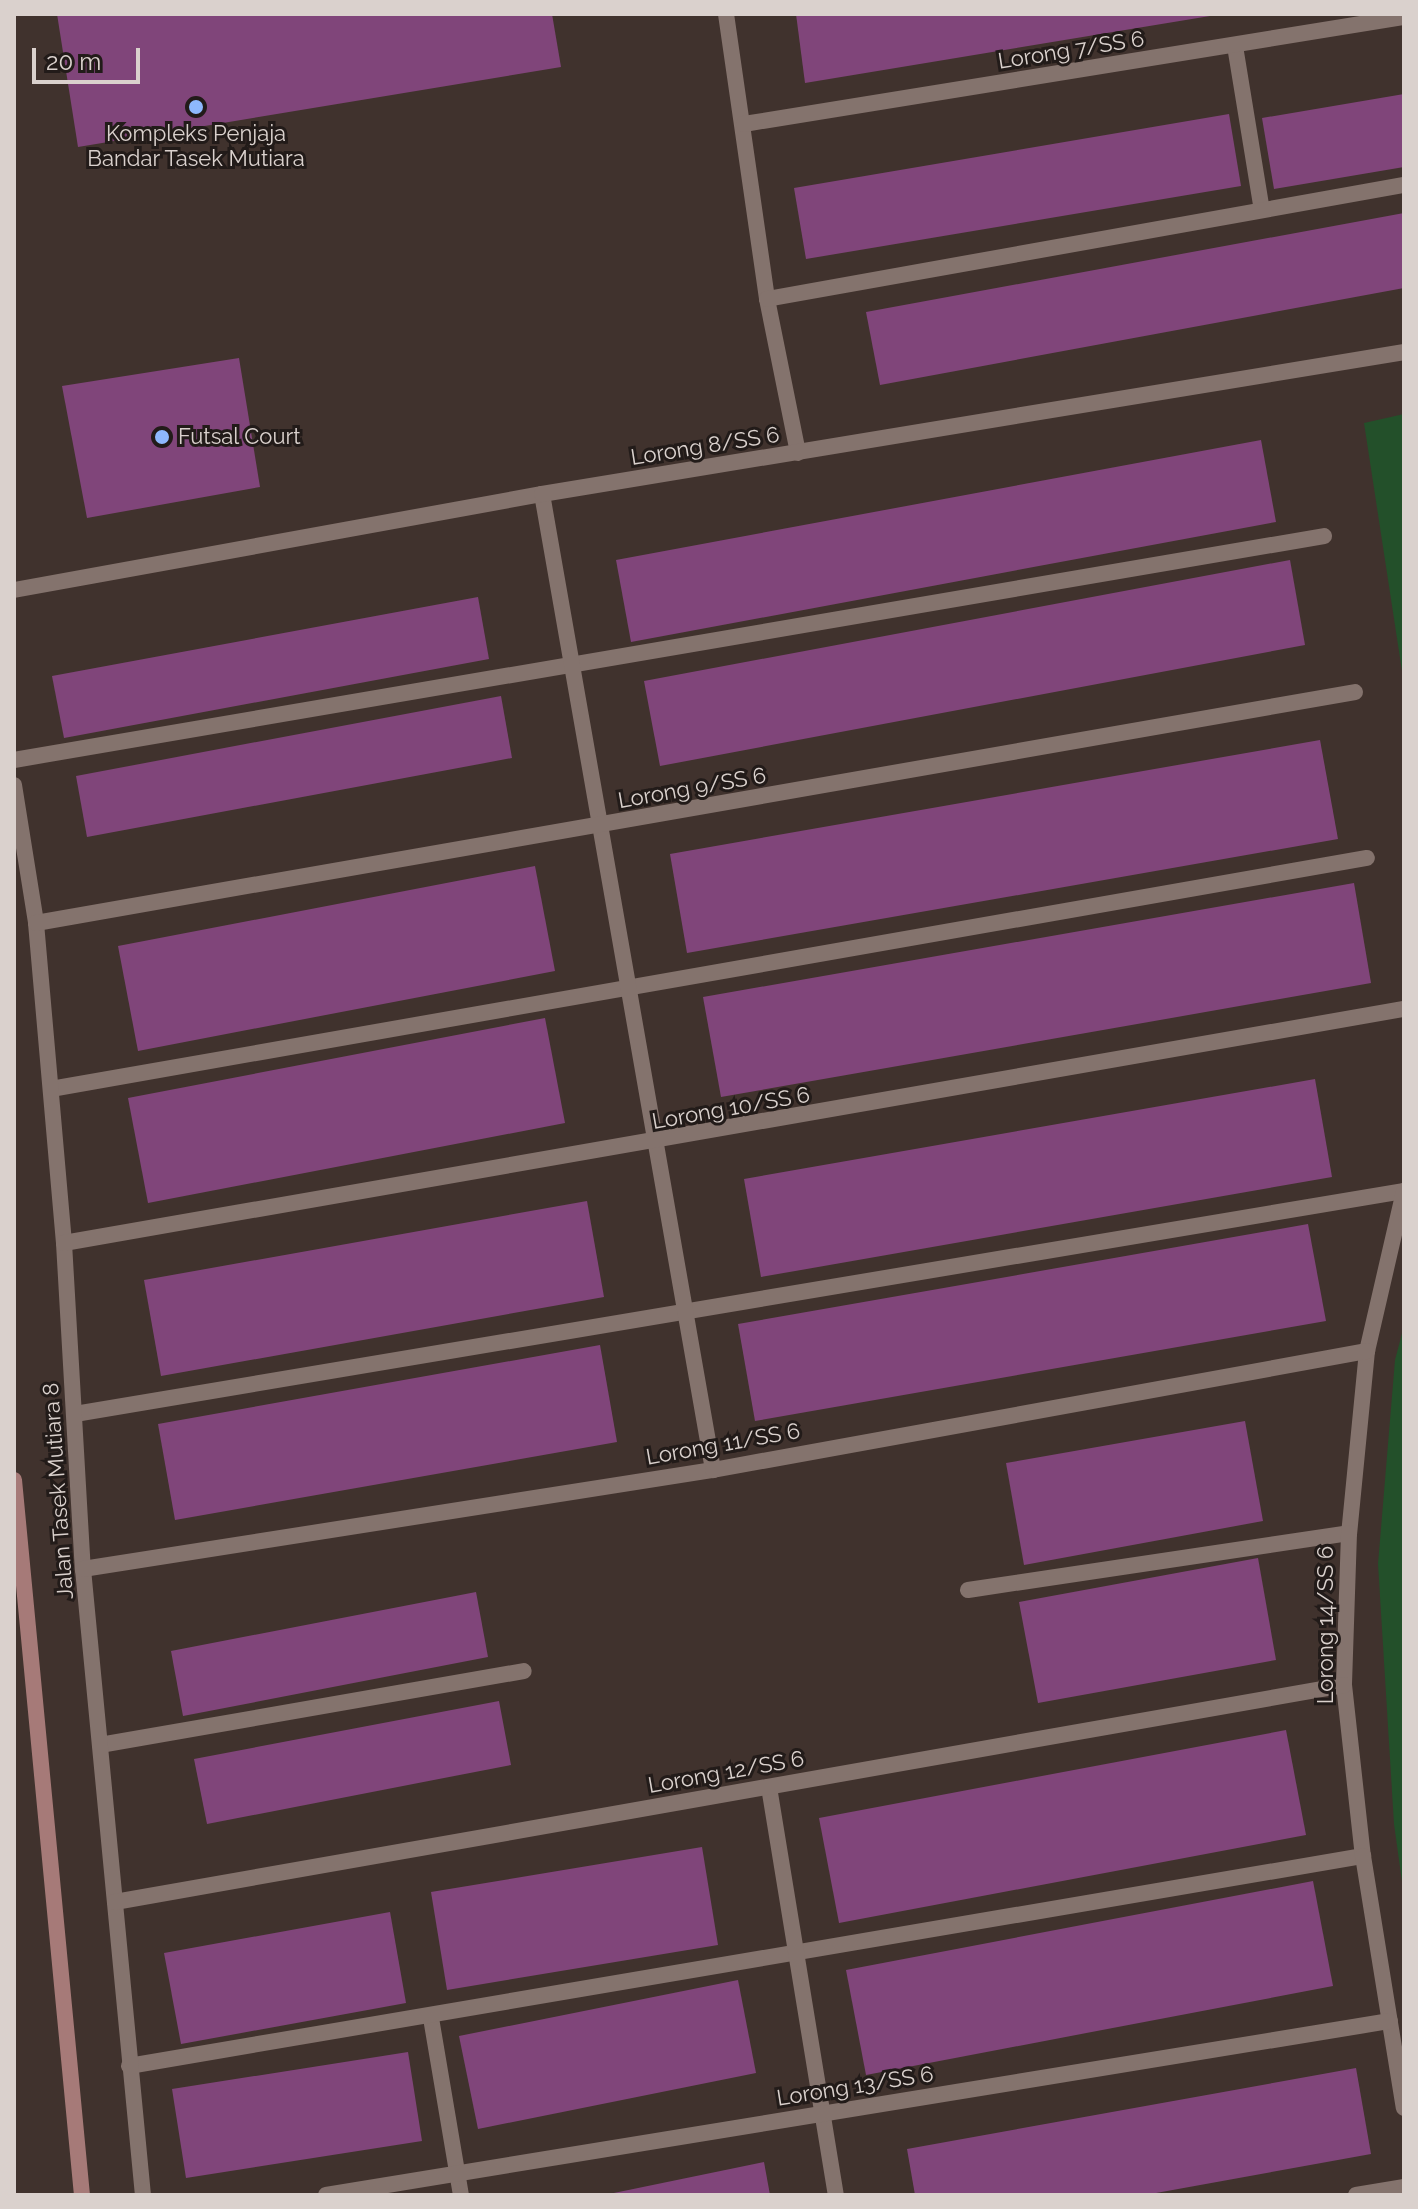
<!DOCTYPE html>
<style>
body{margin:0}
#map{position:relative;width:1418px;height:2209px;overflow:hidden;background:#40322d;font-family:Raleway,sans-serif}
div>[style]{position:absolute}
.green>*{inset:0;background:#23502a}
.building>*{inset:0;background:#80457a}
.lane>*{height:16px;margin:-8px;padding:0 8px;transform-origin:8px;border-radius:8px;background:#84736d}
.street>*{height:16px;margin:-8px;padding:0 8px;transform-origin:8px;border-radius:8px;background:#84736d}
.secondary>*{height:16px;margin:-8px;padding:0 8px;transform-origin:8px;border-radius:8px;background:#a67a78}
.dots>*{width:22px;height:22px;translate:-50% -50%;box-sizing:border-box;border:4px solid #221b19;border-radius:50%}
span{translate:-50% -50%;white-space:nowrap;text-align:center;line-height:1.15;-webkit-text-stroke:6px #221b19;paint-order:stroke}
.street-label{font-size:22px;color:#dad1cd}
.poi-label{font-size:22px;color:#dad1cd}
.left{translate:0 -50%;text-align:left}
.frame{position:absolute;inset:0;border:16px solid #dad1cd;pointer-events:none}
.scale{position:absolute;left:32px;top:48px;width:108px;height:36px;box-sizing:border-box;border:4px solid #dad1cd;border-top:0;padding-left:10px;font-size:24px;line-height:28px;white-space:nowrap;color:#dad1cd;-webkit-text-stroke:6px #221b19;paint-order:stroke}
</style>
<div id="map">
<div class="green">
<i style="clip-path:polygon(1404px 414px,1404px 684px,1364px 423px)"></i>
<i style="clip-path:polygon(1404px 1326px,1404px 1896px,1394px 1824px,1378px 1564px,1395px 1360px)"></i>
</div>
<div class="building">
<i style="clip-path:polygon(57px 14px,552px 14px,561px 67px,78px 147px)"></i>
<i style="clip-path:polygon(796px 14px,1209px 14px,1210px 16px,805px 83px)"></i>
<i style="clip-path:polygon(1404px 94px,1404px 167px,1274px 189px,1262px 118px)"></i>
<i style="clip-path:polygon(1229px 114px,1241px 186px,806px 259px,794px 188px)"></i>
<i style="clip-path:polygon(1404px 213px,1404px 288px,880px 385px,866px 312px)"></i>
<i style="clip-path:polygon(239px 358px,260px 487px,87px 518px,62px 386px)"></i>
<i style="clip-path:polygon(1261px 440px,1276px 522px,631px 642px,616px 560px)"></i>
<i style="clip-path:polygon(1290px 560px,1305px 645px,660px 766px,644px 681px)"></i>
<i style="clip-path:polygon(478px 597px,489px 659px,64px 738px,52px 676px)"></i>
<i style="clip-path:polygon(501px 696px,512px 758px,87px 837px,76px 776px)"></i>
<i style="clip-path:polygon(1320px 740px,1338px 839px,687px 953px,670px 854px)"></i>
<i style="clip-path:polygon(535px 866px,555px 971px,138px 1051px,118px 946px)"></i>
<i style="clip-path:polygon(1354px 883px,1371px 983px,721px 1097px,703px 997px)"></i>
<i style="clip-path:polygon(545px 1018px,565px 1123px,148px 1203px,128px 1098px)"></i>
<i style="clip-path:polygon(1315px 1079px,1332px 1177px,761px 1277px,744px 1179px)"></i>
<i style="clip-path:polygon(587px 1201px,604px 1297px,161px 1376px,144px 1280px)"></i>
<i style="clip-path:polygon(1308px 1224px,1326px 1321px,755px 1421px,738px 1324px)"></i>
<i style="clip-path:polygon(600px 1345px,617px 1442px,175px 1520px,158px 1424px)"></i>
<i style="clip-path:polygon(1245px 1421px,1263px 1521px,1024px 1565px,1006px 1463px)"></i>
<i style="clip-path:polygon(1258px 1558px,1276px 1660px,1038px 1703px,1019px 1602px)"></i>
<i style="clip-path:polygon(476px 1592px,488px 1657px,183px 1716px,171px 1651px)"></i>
<i style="clip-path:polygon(499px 1701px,511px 1765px,207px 1824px,194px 1759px)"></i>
<i style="clip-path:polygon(1286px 1730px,1306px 1835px,839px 1923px,819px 1818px)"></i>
<i style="clip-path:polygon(702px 1847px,718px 1945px,447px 1990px,431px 1892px)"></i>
<i style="clip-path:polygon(1313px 1881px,1333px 1986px,866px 2075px,846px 1970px)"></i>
<i style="clip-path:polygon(390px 1912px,406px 2003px,181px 2044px,164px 1953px)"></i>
<i style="clip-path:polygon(738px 1980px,756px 2073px,478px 2129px,459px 2036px)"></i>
<i style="clip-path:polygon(408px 2052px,422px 2141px,186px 2178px,172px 2089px)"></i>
<i style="clip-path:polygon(1356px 2068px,1371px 2154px,1145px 2195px,915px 2195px,907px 2149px)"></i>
<i style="clip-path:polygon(764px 2162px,770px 2195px,609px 2195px,609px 2194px)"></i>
</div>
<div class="lane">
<i style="left:726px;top:14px;width:288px;rotate:81.8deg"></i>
<i style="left:767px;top:299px;width:157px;rotate:78.6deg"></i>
<i style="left:1235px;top:46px;width:166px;rotate:80.7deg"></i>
<i style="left:767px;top:299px;width:647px;rotate:-10.15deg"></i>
<i style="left:14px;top:760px;width:1329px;rotate:-9.7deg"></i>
<i style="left:51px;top:1089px;width:1336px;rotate:-9.96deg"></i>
<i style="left:75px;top:1414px;width:1348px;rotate:-9.53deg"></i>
<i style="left:968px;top:1590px;width:385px;rotate:-8.5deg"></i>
<i style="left:100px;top:1745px;width:430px;rotate:-9.9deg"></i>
<i style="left:431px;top:2018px;width:180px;rotate:80.4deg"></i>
<i style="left:129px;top:2066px;width:1252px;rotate:-9.66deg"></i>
<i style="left:1356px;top:2195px;width:49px;rotate:-9.5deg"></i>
</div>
<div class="street">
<i style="left:744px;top:124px;width:669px;rotate:-9.21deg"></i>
<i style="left:542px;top:494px;width:991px;rotate:80.06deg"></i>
<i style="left:14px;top:590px;width:537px;rotate:-10.3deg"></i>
<i style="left:542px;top:494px;width:874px;rotate:-9.35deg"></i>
<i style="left:14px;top:785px;width:140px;rotate:80.9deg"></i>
<i style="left:36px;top:923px;width:321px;rotate:85deg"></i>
<i style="left:64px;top:1243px;width:327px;rotate:86.7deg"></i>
<i style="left:83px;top:1569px;width:629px;rotate:84.53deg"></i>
<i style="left:36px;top:923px;width:1339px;rotate:-9.93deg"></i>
<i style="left:1404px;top:1191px;width:164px;rotate:103deg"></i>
<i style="left:1367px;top:1351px;width:183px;rotate:95.6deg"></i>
<i style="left:1349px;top:1533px;width:152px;rotate:91.9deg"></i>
<i style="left:1344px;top:1685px;width:172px;rotate:83.7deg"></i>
<i style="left:1363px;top:1856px;width:255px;rotate:80.8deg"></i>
<i style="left:64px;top:1243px;width:1360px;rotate:-9.91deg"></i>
<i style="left:83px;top:1569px;width:638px;rotate:-8.93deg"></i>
<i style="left:713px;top:1470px;width:665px;rotate:-10.31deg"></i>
<i style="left:769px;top:1787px;width:413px;rotate:80.7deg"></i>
<i style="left:115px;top:1902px;width:1248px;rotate:-10.01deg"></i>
<i style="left:326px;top:2195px;width:1078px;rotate:-9.29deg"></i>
</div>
<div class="secondary">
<i style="left:14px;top:1480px;width:718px;rotate:84.57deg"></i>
</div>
<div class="dots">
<i style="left:196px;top:107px;background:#8eb8fd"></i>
<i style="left:162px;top:437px;background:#8eb8fd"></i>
</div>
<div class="street-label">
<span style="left:1071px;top:50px;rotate:-9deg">Lorong 7/SS 6</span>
<span style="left:705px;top:446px;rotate:-9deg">Lorong 8/SS 6</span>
<span style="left:692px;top:788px;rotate:-10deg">Lorong 9/SS 6</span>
<span style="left:731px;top:1108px;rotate:-10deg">Lorong 10/SS 6</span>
<span style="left:723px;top:1444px;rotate:-10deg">Lorong 11/SS 6</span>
<span style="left:58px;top:1491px;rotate:-94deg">Jalan Tasek Mutiara 8</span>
<span style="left:1326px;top:1625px;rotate:-90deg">Lorong 14/SS 6</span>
<span style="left:726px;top:1772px;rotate:-10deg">Lorong 12/SS 6</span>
<span style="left:855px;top:2086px;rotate:-9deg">Lorong 13/SS 6</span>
</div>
<div class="poi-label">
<span style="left:196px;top:146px">Kompleks Penjaja<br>Bandar Tasek Mutiara</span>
<span class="left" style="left:178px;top:437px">Futsal Court</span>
</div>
<div class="frame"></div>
<div class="scale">20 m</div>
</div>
